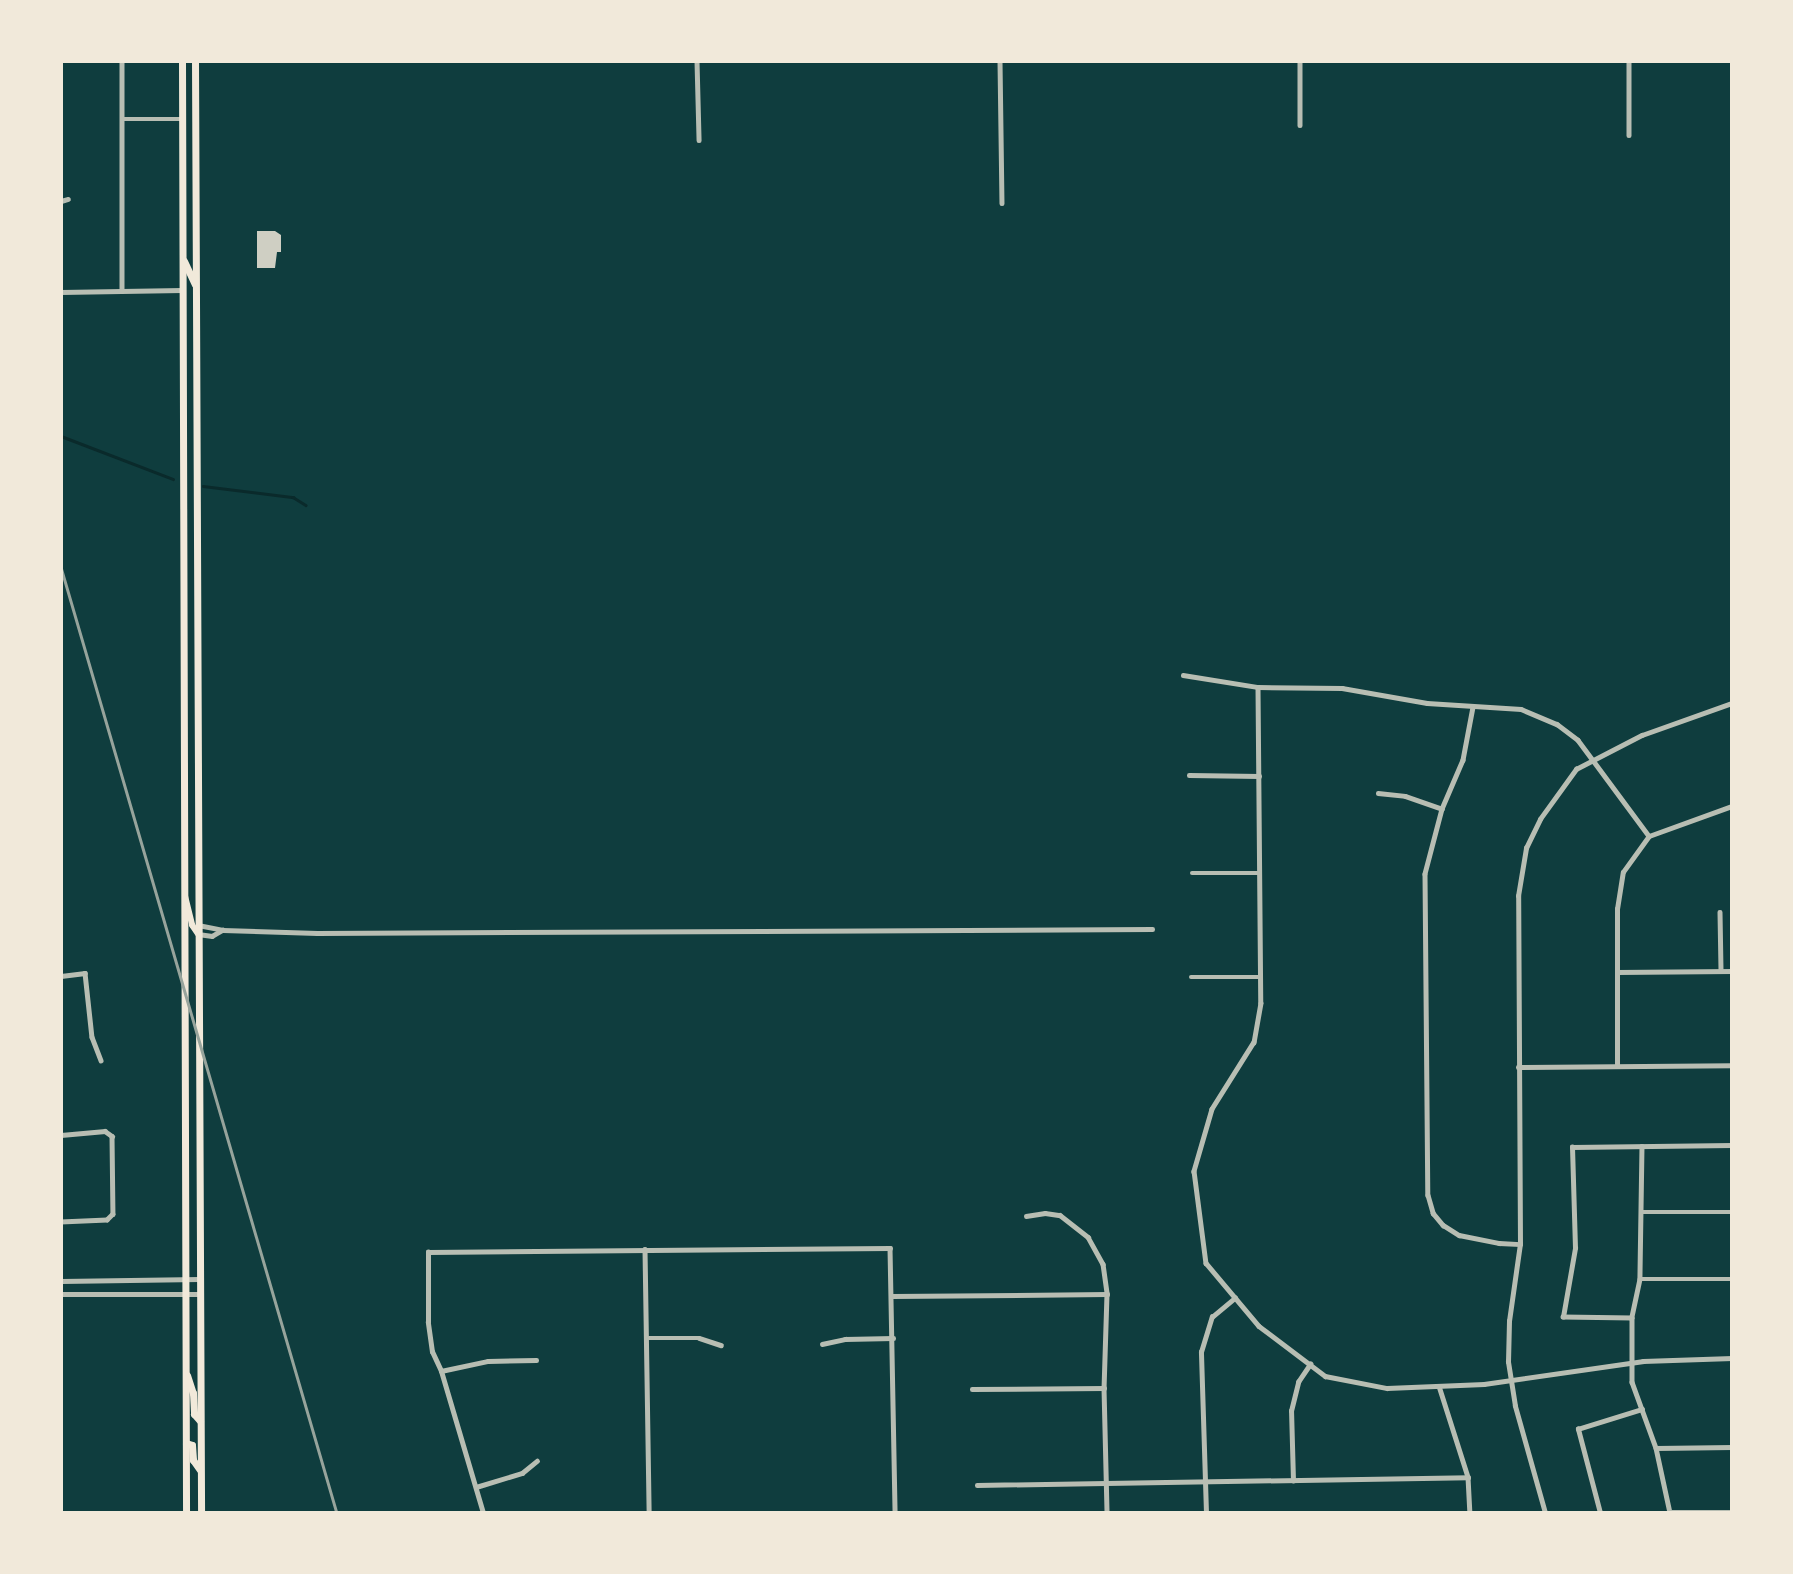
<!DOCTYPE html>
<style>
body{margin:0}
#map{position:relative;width:1793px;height:1574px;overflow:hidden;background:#0f3d3e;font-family:Rubik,sans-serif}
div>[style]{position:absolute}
.stream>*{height:2.5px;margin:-1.25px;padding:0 1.25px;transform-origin:1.25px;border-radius:1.25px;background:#0a2a2b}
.building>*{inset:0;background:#cfcfc3}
.minor>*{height:4.5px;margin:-2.25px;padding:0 2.25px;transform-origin:2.25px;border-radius:2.25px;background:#b8beb3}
.tertiary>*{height:5px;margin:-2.5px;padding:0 2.5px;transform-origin:2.5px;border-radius:2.5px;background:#b8beb3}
.secondary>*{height:6px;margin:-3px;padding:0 3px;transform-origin:3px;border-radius:3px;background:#f1e9da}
.primary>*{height:7px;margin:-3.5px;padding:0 3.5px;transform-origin:3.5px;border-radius:3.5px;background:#f1e9da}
.rail>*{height:2.5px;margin:-1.25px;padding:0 1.25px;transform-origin:1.25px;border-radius:1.25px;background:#97a49c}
span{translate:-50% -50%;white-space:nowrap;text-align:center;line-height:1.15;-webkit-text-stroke:5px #f1e9da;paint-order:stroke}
.frame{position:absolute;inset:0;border:63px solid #f1e9da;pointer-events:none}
</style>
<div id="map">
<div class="stream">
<i style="left:61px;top:436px;width:120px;rotate:21deg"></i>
<i style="left:203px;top:486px;width:91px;rotate:7deg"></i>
<i style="left:293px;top:497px;width:15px;rotate:32deg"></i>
</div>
<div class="building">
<i style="clip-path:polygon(257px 231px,275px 231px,281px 235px,281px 252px,277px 252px,275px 268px,257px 268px)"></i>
</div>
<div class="minor">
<i style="left:122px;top:61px;width:230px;rotate:90deg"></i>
<i style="left:697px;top:61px;width:79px;rotate:88.5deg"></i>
<i style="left:1000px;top:61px;width:142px;rotate:89.2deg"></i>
<i style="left:1300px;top:61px;width:64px;rotate:90deg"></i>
<i style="left:1629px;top:61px;width:74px;rotate:90deg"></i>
<i style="left:122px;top:119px;width:60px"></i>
<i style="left:61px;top:201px;width:7px;rotate:-16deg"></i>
<i style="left:61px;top:292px;width:121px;rotate:-0.9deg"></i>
<i style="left:1183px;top:675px;width:76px;rotate:9.1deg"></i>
<i style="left:1258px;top:687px;width:84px;rotate:0.7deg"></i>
<i style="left:1342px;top:688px;width:86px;rotate:10deg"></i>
<i style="left:1427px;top:703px;width:94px;rotate:3.7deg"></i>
<i style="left:1521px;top:709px;width:39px;rotate:23deg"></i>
<i style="left:1557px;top:724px;width:26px;rotate:37deg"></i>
<i style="left:1578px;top:740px;width:119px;rotate:53.5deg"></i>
<i style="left:1258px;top:687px;width:316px;rotate:89.5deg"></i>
<i style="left:1261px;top:1003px;width:40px;rotate:100deg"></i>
<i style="left:1254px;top:1042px;width:79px;rotate:122.1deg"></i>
<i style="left:1212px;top:1109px;width:65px;rotate:106.2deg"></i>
<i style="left:1194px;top:1171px;width:93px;rotate:82.6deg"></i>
<i style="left:1206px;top:1263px;width:82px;rotate:49.9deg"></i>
<i style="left:1259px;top:1326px;width:83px;rotate:37.1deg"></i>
<i style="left:1325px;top:1376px;width:63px;rotate:11deg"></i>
<i style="left:1387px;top:1388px;width:97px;rotate:-2.4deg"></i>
<i style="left:1484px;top:1384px;width:161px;rotate:-8.2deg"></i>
<i style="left:1643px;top:1361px;width:89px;rotate:-1.9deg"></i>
<i style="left:1473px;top:707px;width:54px;rotate:100.7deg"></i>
<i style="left:1463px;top:760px;width:53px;rotate:113.2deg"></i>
<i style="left:1442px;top:809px;width:67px;rotate:104.7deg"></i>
<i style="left:1425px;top:874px;width:321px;rotate:89.5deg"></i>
<i style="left:1428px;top:1195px;width:19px;rotate:74deg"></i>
<i style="left:1433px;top:1213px;width:16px;rotate:50deg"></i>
<i style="left:1443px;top:1225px;width:19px;rotate:32deg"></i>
<i style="left:1459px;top:1235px;width:41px;rotate:11.3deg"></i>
<i style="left:1499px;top:1243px;width:21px;rotate:3deg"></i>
<i style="left:1189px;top:775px;width:70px;rotate:0.8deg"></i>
<i style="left:1378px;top:793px;width:27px;rotate:6deg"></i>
<i style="left:1405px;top:796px;width:39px;rotate:19deg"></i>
<i style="left:1192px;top:873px;width:68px"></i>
<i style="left:1720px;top:912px;width:59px;rotate:89deg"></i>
<i style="left:198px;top:925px;width:25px;rotate:11deg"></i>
<i style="left:223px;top:930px;width:94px;rotate:1.8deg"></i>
<i style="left:317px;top:933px;width:835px;rotate:-0.27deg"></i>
<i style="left:198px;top:934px;width:14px;rotate:8deg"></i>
<i style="left:212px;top:936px;width:12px;rotate:-31deg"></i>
<i style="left:1617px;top:972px;width:115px;rotate:-0.5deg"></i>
<i style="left:61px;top:976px;width:24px;rotate:-7deg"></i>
<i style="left:85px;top:973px;width:64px;rotate:83.8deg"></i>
<i style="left:92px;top:1037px;width:25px;rotate:69deg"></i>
<i style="left:1191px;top:977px;width:70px"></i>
<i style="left:1617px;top:1066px;width:157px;rotate:-90deg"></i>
<i style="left:1617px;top:909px;width:37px;rotate:-81deg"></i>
<i style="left:1623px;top:872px;width:44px;rotate:-54.2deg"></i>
<i style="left:1649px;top:836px;width:88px;rotate:-19.9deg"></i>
<i style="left:1518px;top:1067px;width:214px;rotate:-0.5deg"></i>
<i style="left:61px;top:1135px;width:44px;rotate:-5.2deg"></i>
<i style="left:105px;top:1131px;width:9px;rotate:36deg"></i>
<i style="left:112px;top:1136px;width:78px;rotate:89.3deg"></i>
<i style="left:113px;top:1214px;width:8px;rotate:135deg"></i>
<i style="left:107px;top:1220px;width:46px;rotate:177.5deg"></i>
<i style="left:1642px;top:1146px;width:133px;rotate:90.9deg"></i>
<i style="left:1640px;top:1279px;width:40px;rotate:102deg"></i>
<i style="left:1632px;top:1318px;width:64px;rotate:90deg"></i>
<i style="left:1632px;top:1382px;width:70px;rotate:70deg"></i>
<i style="left:1656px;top:1448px;width:66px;rotate:77.8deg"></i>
<i style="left:1642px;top:1212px;width:90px"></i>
<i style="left:1026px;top:1216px;width:19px;rotate:-9deg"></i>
<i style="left:1045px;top:1213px;width:15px;rotate:8deg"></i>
<i style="left:1060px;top:1215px;width:36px;rotate:38deg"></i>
<i style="left:1088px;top:1237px;width:31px;rotate:61deg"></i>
<i style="left:1103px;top:1264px;width:30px;rotate:82deg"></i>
<i style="left:1107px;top:1294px;width:94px;rotate:91.8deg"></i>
<i style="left:1104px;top:1388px;width:125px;rotate:88.6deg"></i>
<i style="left:645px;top:1249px;width:264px;rotate:89.1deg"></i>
<i style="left:1640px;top:1279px;width:92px"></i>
<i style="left:892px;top:1296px;width:215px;rotate:-0.5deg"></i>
<i style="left:1632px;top:1318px;width:69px;rotate:-179.2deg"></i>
<i style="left:1563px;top:1317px;width:70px;rotate:-80.1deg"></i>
<i style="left:1575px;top:1248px;width:101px;rotate:-91.7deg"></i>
<i style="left:1572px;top:1147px;width:160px;rotate:-0.7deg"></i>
<i style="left:649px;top:1338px;width:50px"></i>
<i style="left:699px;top:1338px;width:23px;rotate:18deg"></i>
<i style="left:822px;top:1344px;width:24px;rotate:-12deg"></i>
<i style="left:845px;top:1339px;width:48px;rotate:-1.2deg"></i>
<i style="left:441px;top:1371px;width:48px;rotate:-12deg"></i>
<i style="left:488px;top:1361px;width:48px;rotate:-1.2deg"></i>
<i style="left:1439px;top:1386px;width:96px;rotate:72.3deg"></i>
<i style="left:1468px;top:1477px;width:36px;rotate:87deg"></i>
<i style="left:972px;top:1389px;width:132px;rotate:-0.4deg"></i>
<i style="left:1656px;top:1448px;width:76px;rotate:-0.8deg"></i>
<i style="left:1293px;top:1481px;width:70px;rotate:-91.6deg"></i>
<i style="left:1291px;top:1411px;width:30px;rotate:-76deg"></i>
<i style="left:1298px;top:1382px;width:22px;rotate:-56deg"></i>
<i style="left:977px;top:1485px;width:491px;rotate:-0.9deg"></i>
<i style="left:476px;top:1487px;width:48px;rotate:-16.9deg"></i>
<i style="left:522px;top:1473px;width:19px;rotate:-39deg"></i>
<i style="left:1670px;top:1512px;width:62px"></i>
<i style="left:483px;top:1513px;width:148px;rotate:-106.5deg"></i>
<i style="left:441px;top:1371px;width:21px;rotate:-115deg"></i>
<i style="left:432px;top:1352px;width:30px;rotate:-98deg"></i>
<i style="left:428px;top:1322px;width:70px;rotate:-90deg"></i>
<i style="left:428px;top:1252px;width:462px;rotate:-0.5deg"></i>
<i style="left:890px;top:1248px;width:265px;rotate:88.9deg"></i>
<i style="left:1206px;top:1513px;width:161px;rotate:-91.8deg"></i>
<i style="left:1201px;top:1352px;width:37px;rotate:-73deg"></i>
<i style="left:1212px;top:1317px;width:30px;rotate:-40deg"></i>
<i style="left:1545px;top:1513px;width:111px;rotate:-105.7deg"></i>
<i style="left:1515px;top:1406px;width:45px;rotate:-99deg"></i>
<i style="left:1508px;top:1362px;width:41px;rotate:-88.6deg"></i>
<i style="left:1509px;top:1321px;width:78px;rotate:-81.9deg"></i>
<i style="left:1520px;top:1244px;width:348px;rotate:-90.3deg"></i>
<i style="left:1518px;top:896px;width:49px;rotate:-80.5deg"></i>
<i style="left:1526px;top:848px;width:32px;rotate:-64deg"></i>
<i style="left:1540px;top:819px;width:62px;rotate:-54.2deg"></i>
<i style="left:1576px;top:769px;width:74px;rotate:-27.3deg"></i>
<i style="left:1642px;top:735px;width:96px;rotate:-19.6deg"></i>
<i style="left:1600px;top:1513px;width:87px;rotate:-104.7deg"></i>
<i style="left:1578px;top:1429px;width:67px;rotate:-17.4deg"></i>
</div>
<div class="tertiary">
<i style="left:61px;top:1281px;width:138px;rotate:-0.8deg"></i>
<i style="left:61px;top:1294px;width:138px"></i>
</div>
<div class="secondary">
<i style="left:185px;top:896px;width:30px;rotate:76deg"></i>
<i style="left:192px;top:925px;width:11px;rotate:56deg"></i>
</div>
<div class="primary">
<i style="left:182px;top:61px;width:1452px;rotate:89.84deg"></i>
<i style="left:195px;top:61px;width:1452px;rotate:89.76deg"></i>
<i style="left:184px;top:261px;width:26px;rotate:65deg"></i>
<i style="left:187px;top:1375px;width:19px;rotate:72deg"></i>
<i style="left:193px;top:1393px;width:21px;rotate:87deg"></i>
<i style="left:194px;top:1414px;width:9px;rotate:49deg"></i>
<i style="left:186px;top:1443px;width:6px;rotate:18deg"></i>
<i style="left:192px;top:1445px;width:15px;rotate:86deg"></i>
<i style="left:193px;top:1460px;width:12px;rotate:55deg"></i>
</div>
<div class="rail">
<i style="left:61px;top:567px;width:985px;rotate:73.74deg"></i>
</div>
<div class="frame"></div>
</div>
